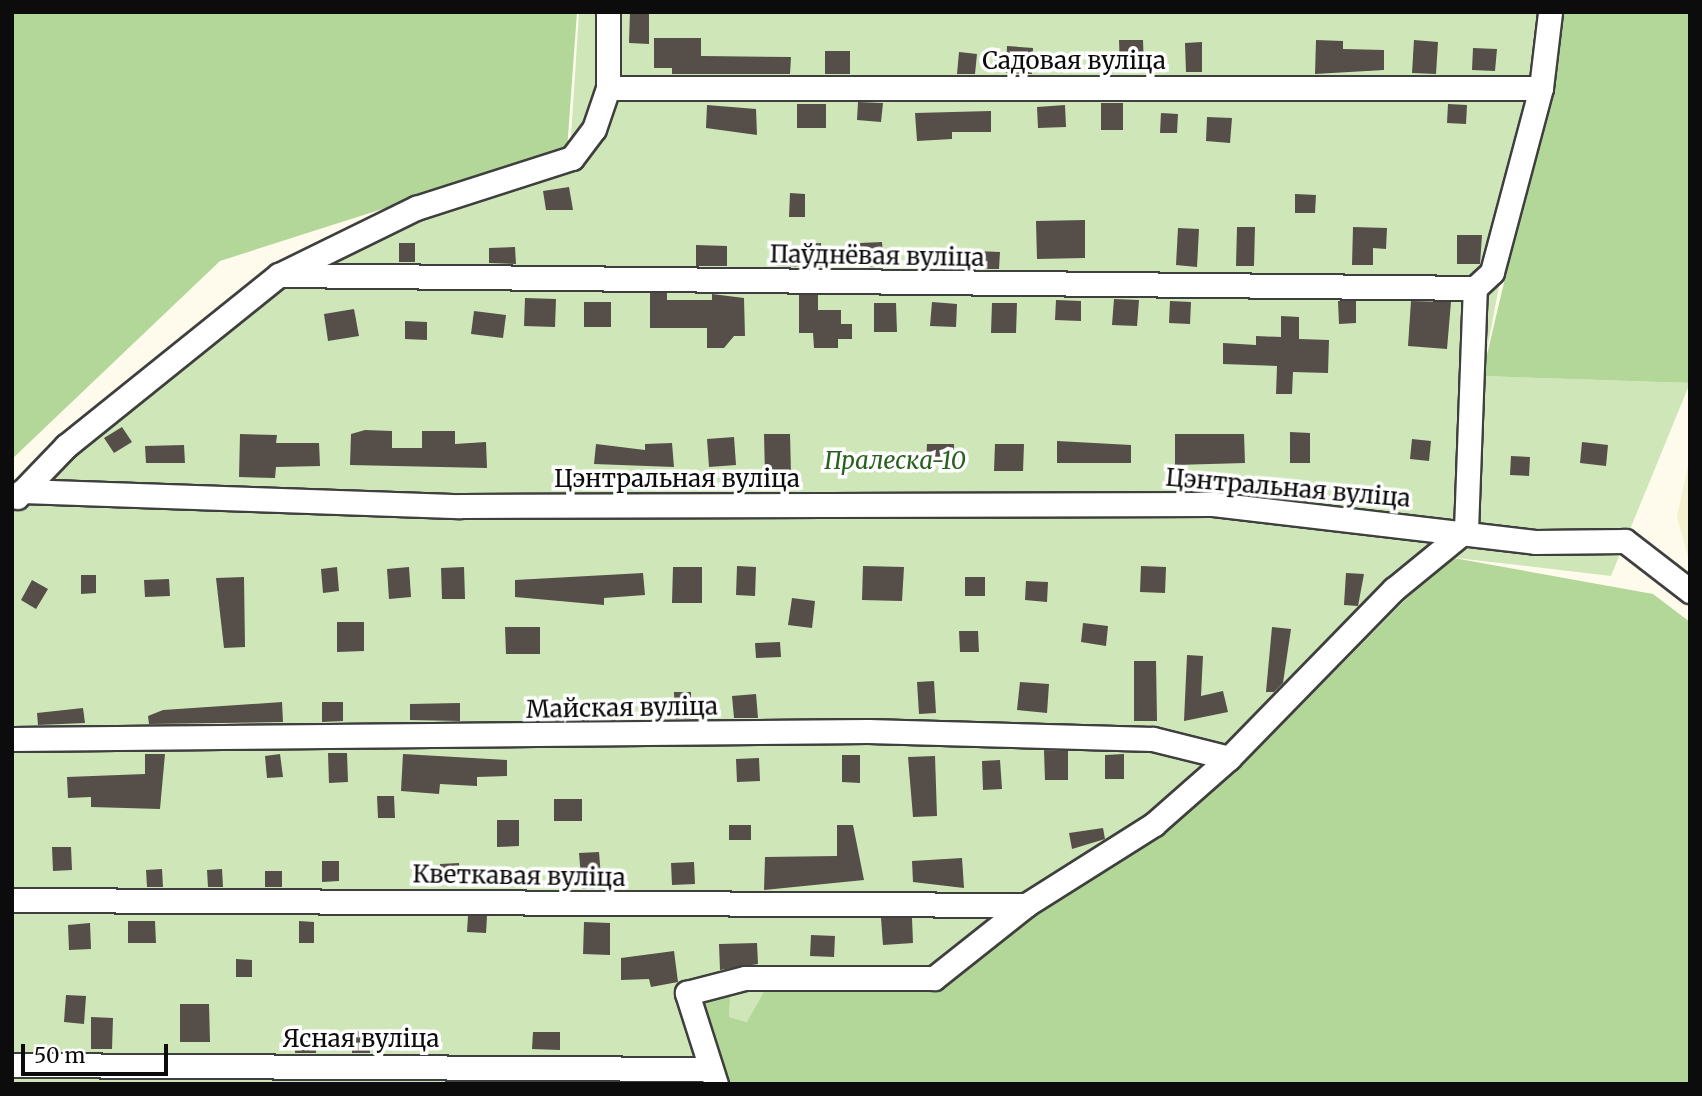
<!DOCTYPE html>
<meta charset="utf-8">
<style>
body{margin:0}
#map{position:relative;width:1702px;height:1096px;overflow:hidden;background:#fefbed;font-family:Merriweather,serif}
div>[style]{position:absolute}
.farmland>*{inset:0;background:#f3f1ce}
.green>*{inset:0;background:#cfe7b8}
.forest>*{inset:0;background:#b2d798}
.building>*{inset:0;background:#554e49}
.roads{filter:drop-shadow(2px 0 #3f3f3f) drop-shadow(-2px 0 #3f3f3f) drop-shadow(0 2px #3f3f3f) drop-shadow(0 -2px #3f3f3f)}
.minor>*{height:23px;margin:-11.5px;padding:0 11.5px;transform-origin:11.5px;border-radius:11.5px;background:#fff}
span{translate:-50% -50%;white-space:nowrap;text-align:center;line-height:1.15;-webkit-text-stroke:7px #fff;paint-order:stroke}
.street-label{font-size:24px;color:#0c0c0c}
.park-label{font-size:24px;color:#2b6120;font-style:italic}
.frame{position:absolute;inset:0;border:14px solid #0c0c0c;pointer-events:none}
.scale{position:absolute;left:21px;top:1044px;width:147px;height:32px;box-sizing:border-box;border:4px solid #0c0c0c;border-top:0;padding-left:9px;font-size:21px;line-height:24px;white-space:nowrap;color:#0c0c0c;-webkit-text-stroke:5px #fff;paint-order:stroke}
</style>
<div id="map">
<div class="farmland">
<i style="clip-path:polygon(1690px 456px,1690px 564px,1677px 517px)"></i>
</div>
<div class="green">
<i style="clip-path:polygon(579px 12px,1551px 12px,1482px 376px,1690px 383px,1611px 576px,1448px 557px,1243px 764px,964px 966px,747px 1022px,729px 1017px,731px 988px,721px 1084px,12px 1084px,12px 486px,269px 272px,570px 151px)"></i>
</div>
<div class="forest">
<i style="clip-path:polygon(12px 12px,577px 12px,567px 150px,220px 261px,12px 459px)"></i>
<i style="clip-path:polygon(1560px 12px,1690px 12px,1690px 383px,1482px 376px,1550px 87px)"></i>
<i style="clip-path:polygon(1448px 557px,1653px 594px,1690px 622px,1690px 1084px,721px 1084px,694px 1002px,731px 987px,729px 1017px,747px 1022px,768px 985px,964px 966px,1243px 764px)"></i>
</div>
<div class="building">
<i style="clip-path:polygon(630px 12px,649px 12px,649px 44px,629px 43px)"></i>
<i style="clip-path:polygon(654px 38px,701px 38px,701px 56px,791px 57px,790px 74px,672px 74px,672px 68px,654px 68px)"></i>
<i style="clip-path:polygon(1119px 40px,1143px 40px,1144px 70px,1120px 70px)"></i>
<i style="clip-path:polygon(1316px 40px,1343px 41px,1343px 49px,1384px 50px,1384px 70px,1315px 74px)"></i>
<i style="clip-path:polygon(1414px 40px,1438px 42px,1436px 74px,1412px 73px)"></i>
<i style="clip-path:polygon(1202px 42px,1202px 72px,1186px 72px,1185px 43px)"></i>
<i style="clip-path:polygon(1007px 46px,1033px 48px,1032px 74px,1006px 73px)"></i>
<i style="clip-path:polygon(1473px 48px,1497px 49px,1495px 71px,1472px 70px)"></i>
<i style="clip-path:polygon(825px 51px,850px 51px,850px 74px,825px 74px)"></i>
<i style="clip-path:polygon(959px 52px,977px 54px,975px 74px,957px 74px)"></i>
<i style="clip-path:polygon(858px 102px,883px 103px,881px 122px,857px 120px)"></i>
<i style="clip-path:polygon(1101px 103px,1123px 103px,1123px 130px,1101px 130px)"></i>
<i style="clip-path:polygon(797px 104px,826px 104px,826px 128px,797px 128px)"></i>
<i style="clip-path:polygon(1448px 104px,1467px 105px,1466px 124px,1447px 123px)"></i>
<i style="clip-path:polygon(707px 105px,756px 109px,757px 135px,706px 128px)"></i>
<i style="clip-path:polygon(1065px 105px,1066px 127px,1038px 128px,1037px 107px)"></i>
<i style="clip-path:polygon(991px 111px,991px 132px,952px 132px,952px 139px,917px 141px,915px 113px)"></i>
<i style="clip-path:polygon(1161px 113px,1178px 114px,1177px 133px,1160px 133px)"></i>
<i style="clip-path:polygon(1207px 117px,1232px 118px,1230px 143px,1206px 141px)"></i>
<i style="clip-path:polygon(569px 187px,573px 210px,546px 210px,543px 191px)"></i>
<i style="clip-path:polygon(790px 193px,805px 194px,805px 217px,789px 217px)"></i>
<i style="clip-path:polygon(1295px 194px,1316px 195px,1315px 213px,1295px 213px)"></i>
<i style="clip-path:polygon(1085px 220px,1085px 258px,1037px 259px,1036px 221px)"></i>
<i style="clip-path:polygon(1237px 227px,1255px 227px,1254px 266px,1236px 266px)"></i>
<i style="clip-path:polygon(1353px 227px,1387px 228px,1386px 249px,1373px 248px,1373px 265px,1352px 265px)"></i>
<i style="clip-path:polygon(1178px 228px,1199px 229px,1197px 267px,1176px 265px)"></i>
<i style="clip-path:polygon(1457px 235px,1482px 235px,1480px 264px,1457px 264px)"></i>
<i style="clip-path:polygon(882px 242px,884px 266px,862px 267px,860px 243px)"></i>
<i style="clip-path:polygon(399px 243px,415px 243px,415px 262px,399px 262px)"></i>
<i style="clip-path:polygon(821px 243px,822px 267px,777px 266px,781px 251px,803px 258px,803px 244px)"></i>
<i style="clip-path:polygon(696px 245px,727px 246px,727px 266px,696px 266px)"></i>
<i style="clip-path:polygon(515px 247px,516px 264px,489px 263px,489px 248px)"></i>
<i style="clip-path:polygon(976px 251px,1000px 252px,999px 269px,975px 269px)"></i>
<i style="clip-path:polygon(650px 293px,667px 293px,667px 300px,712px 300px,712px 294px,744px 298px,745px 336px,734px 336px,724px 348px,707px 348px,707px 328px,650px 328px)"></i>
<i style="clip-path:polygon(799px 295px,818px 295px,818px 310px,841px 310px,841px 324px,852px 324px,852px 339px,838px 339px,838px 348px,814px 348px,813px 333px,799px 333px)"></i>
<i style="clip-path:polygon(525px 298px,556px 299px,555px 327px,524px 326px)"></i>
<i style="clip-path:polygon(1114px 299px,1139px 300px,1137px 326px,1112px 325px)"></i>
<i style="clip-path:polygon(1056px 300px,1081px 301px,1081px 321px,1055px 320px)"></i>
<i style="clip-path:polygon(1170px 301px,1191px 302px,1190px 324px,1169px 323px)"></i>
<i style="clip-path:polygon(1338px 301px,1356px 301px,1356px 323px,1339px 324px)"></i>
<i style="clip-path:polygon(1411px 301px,1451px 302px,1447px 349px,1408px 346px)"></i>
<i style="clip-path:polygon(584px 302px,611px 302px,611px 327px,584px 327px)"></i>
<i style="clip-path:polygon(932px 302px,957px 304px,956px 327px,930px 326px)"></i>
<i style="clip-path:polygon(874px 303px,896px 303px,897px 332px,874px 332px)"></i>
<i style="clip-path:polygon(992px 303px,1017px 303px,1016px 333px,991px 333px)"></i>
<i style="clip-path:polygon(354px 309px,359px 336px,328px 341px,324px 314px)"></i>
<i style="clip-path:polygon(474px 311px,506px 315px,503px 338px,471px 334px)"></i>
<i style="clip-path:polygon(1281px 316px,1299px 317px,1299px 339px,1329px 340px,1328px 373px,1293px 372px,1292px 394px,1276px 394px,1277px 366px,1223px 364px,1223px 343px,1256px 345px,1256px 336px,1281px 337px)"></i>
<i style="clip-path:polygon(405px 321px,427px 322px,427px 340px,405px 339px)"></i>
<i style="clip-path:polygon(122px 427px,132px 442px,114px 453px,104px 438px)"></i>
<i style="clip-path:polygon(365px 430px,392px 431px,392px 448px,422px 448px,422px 431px,455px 431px,455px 444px,486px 442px,487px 468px,350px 465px,351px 434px)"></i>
<i style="clip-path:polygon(1290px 432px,1310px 433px,1310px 463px,1290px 463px)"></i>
<i style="clip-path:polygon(240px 434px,277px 435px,276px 443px,319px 443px,320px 466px,276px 467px,275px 478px,239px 477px)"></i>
<i style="clip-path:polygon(764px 434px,790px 434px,791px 474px,765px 474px)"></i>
<i style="clip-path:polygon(1175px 434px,1244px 434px,1245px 463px,1175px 465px)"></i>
<i style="clip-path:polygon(734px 437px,736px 465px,709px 467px,707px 439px)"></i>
<i style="clip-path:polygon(1412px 439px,1431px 441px,1429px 461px,1410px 459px)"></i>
<i style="clip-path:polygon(1057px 441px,1131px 445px,1131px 463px,1057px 463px)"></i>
<i style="clip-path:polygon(1582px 442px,1608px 445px,1606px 466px,1580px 463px)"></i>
<i style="clip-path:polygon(672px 443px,674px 467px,594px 464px,596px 444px,645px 450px,645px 444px)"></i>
<i style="clip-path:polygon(927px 444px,954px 444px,954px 465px,926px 464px)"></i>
<i style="clip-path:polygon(995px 444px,1024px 444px,1023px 471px,994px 471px)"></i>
<i style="clip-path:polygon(184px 445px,185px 463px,146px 463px,145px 446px)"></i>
<i style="clip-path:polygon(1511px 456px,1530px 457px,1529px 476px,1510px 475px)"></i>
<i style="clip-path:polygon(737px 566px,756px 567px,755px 596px,736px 595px)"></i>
<i style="clip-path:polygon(863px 566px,904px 567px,902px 601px,862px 600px)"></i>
<i style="clip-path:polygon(1141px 566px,1166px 567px,1165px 593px,1140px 592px)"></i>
<i style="clip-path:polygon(337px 567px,339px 591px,323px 593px,321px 569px)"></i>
<i style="clip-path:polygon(409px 567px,411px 597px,389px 599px,387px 569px)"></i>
<i style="clip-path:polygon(464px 567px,465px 599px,442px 599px,441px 568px)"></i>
<i style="clip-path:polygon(673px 567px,702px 567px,702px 603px,672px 603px)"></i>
<i style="clip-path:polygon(643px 573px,645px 595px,604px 598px,604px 605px,515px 597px,515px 580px)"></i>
<i style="clip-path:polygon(1346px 573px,1364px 574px,1358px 606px,1344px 605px)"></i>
<i style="clip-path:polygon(81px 575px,96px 575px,96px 593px,81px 594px)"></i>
<i style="clip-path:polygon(244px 577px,245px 647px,224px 648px,216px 578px)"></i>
<i style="clip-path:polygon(965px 577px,985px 577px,985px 596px,965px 596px)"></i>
<i style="clip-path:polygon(169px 579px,170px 596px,145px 597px,144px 580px)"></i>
<i style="clip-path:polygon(32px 580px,48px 589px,36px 609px,21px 600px)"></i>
<i style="clip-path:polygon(1026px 581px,1048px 582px,1047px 602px,1025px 600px)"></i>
<i style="clip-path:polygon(792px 598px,815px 601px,812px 628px,788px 625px)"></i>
<i style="clip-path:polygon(337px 622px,364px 622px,364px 651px,337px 652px)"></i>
<i style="clip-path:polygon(1083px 623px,1108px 626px,1106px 646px,1081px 642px)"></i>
<i style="clip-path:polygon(505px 627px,540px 627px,540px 654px,506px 654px)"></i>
<i style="clip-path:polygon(1272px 627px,1291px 629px,1283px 683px,1274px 692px,1266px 692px)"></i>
<i style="clip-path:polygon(959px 631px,978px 631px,979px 652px,960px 652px)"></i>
<i style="clip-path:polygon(780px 642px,781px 657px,756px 658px,755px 643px)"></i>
<i style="clip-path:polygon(1187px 655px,1203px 656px,1201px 696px,1223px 691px,1228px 712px,1184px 721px)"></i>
<i style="clip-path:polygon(1134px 661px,1156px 661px,1157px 721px,1134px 721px)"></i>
<i style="clip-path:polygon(934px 681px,936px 713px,919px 714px,917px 682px)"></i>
<i style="clip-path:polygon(1020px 682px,1049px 684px,1047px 713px,1017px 710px)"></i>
<i style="clip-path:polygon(674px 692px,691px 692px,691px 719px,675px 719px)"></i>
<i style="clip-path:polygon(756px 694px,758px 718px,734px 718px,732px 696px)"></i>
<i style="clip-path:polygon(282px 702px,283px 722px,149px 724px,148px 716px,163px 710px)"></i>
<i style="clip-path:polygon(322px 702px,343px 702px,343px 721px,322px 722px)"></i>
<i style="clip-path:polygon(460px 703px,460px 721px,410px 720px,410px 704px)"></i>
<i style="clip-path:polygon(83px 708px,85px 723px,38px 725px,37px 713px)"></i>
<i style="clip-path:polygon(1044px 750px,1068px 751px,1068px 780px,1045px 780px)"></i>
<i style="clip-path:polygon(328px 753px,347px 753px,348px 782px,329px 783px)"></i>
<i style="clip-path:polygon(145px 754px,165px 754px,160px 809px,91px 807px,91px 797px,68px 798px,67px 777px,145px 774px)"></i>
<i style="clip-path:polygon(280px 754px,283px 777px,267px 778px,265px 756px)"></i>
<i style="clip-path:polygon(403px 754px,507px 760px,507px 776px,477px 777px,477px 786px,440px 784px,439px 794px,401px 791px)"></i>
<i style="clip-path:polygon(1124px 754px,1124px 779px,1105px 779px,1105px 755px)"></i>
<i style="clip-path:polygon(842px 755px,860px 755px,860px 783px,842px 782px)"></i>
<i style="clip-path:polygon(935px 756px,937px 816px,913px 817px,908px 757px)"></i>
<i style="clip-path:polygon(759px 758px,760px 781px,737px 782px,736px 759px)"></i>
<i style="clip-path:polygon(1000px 760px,1002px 789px,983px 790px,982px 761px)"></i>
<i style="clip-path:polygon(377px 796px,394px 796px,395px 818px,378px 818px)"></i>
<i style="clip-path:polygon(554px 799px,582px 799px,582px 821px,554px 821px)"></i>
<i style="clip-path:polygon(497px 820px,519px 820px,519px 846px,497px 847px)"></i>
<i style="clip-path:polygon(729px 825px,751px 825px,751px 840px,729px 840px)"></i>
<i style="clip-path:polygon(837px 825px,853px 825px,864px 880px,764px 890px,765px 857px,837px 856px)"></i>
<i style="clip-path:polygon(1103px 828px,1105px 839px,1072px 849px,1069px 833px)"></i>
<i style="clip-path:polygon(52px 847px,71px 847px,72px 870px,53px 871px)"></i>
<i style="clip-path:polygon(599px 852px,602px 889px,582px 889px,579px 853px)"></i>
<i style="clip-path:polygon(962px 858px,964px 888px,913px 882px,912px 861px)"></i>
<i style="clip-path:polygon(322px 861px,339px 861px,339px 881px,322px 882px)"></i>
<i style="clip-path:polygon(694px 862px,695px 884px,672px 885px,671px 863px)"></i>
<i style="clip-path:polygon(459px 863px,460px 883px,441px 884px,440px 864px)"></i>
<i style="clip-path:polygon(162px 869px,163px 887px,147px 887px,146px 870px)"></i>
<i style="clip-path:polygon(222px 869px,223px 887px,208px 887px,207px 870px)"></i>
<i style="clip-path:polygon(265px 871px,282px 871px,282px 887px,265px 887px)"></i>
<i style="clip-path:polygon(468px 916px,487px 916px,486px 933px,467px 932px)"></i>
<i style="clip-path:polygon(881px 918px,912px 918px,913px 943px,883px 945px)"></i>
<i style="clip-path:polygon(128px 921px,155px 921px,156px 943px,128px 943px)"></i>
<i style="clip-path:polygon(299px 921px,314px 922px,314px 943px,299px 943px)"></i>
<i style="clip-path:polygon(584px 922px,610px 923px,610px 955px,583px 954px)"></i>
<i style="clip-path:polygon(90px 923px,91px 949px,69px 950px,68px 925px)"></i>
<i style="clip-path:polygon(811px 935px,835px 936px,834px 957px,810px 956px)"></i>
<i style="clip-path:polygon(757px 943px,758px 964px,720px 970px,719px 944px)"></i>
<i style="clip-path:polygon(674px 951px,678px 982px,651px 987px,649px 979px,621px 980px,621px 958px)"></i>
<i style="clip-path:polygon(236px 959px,252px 960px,252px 977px,236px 977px)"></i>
<i style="clip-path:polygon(66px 995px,86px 996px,84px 1024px,64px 1022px)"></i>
<i style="clip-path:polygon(180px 1004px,209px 1004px,210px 1042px,180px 1042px)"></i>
<i style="clip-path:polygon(91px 1017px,113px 1018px,112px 1049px,91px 1049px)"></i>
<i style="clip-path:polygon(296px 1031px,317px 1031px,316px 1053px,295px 1053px)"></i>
<i style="clip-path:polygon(352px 1031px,370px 1031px,370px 1053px,352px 1053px)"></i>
<i style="clip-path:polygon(533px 1032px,560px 1032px,560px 1050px,532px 1049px)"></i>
</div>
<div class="roads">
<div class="minor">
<i style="left:608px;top:88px;width:933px"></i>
<i style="left:279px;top:275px;width:1196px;rotate:0.62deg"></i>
<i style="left:22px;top:491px;width:438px;rotate:2deg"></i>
<i style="left:460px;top:506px;width:753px;rotate:-0.15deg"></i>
<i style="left:1213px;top:504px;width:324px;rotate:6.7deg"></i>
<i style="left:1535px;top:542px;width:90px;rotate:-0.6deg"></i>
<i style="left:1625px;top:541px;width:82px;rotate:37.6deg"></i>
<i style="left:17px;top:497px;width:71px;rotate:-46.1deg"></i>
<i style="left:66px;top:446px;width:273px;rotate:-38.8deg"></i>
<i style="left:279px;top:275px;width:153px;rotate:-26.1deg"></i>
<i style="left:416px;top:208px;width:164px;rotate:-17.8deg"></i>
<i style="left:572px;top:158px;width:36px;rotate:-53deg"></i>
<i style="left:594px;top:129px;width:43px;rotate:-71.1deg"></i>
<i style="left:608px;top:88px;width:76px;rotate:-90deg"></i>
<i style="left:12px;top:739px;width:856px;rotate:-0.54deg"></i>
<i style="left:868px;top:731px;width:285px;rotate:1.6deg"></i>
<i style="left:1153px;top:739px;width:78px;rotate:14deg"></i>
<i style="left:12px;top:900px;width:1014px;rotate:0.28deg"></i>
<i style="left:12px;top:1065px;width:697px;rotate:0.33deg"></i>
<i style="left:716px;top:1084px;width:96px;rotate:-107.7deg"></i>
<i style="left:687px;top:993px;width:60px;rotate:-14.5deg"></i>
<i style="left:745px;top:978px;width:189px"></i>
<i style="left:934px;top:978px;width:117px;rotate:-38.4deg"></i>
<i style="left:1026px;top:905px;width:151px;rotate:-32.3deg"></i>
<i style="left:1154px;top:824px;width:100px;rotate:-41.3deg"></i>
<i style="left:1229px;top:758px;width:236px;rotate:-45.7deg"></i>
<i style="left:1394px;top:589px;width:93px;rotate:-39.3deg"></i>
<i style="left:1466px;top:530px;width:242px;rotate:-87.9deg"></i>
<i style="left:1475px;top:288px;width:23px;rotate:-43deg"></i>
<i style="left:1492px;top:272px;width:190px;rotate:-75.1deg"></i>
<i style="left:1541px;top:88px;width:77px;rotate:-83.2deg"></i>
</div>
</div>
<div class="street-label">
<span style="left:1074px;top:61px">Садовая вуліца</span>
<span style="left:877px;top:256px;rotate:1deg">Паўднёвая вуліца</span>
<span style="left:677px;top:479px">Цэнтральная вуліца</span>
<span style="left:1288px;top:488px;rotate:5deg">Цэнтральная вуліца</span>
<span style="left:622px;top:708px;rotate:-1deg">Майская вуліца</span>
<span style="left:519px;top:876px;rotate:1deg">Кветкавая вуліца</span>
<span style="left:361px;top:1039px">Ясная вуліца</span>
</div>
<div class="park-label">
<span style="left:895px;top:461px">Пралеска-10</span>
</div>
<div class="frame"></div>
<div class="scale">50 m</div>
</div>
